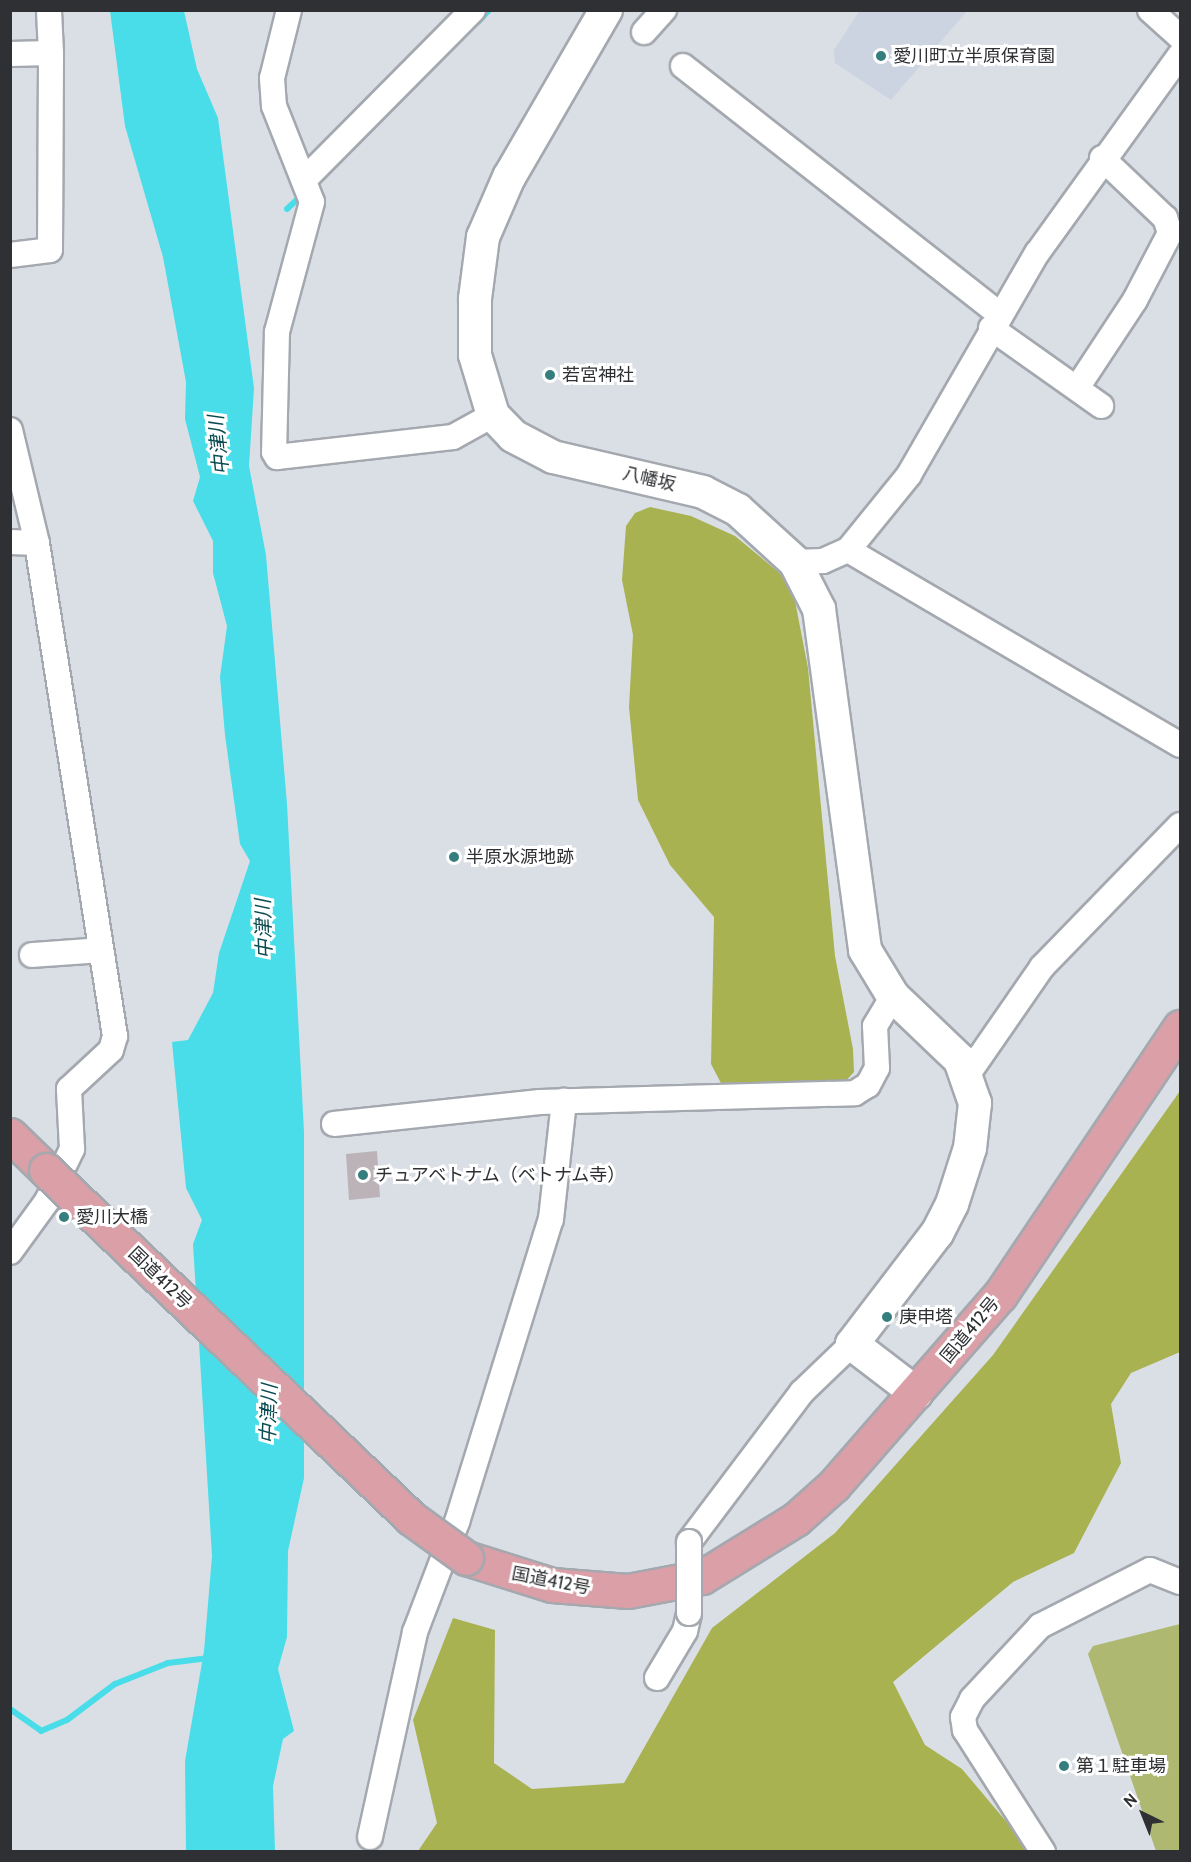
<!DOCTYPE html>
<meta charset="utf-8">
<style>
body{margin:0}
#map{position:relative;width:1191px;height:1862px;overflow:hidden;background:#dadfe6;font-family:Cabin,"Noto Sans JP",sans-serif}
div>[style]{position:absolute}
.built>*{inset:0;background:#ccd4e2}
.green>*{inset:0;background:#afb871}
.forest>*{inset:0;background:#a8b251}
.water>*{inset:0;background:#48dde8}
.stream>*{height:6px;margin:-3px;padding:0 3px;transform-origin:3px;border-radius:3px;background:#48dde8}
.building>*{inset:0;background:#bbb3b8}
.roads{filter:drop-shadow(2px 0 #a4a8af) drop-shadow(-2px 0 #a4a8af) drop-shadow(0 2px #a4a8af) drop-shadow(0 -2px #a4a8af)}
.minor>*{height:24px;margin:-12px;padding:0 12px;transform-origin:12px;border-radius:12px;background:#fff}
.tertiary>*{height:32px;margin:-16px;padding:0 16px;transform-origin:16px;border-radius:16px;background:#fff}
.trunk>*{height:33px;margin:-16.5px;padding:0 16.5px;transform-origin:16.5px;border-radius:16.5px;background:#da9fa7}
.bridges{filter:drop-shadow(2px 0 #a4a8af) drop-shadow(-2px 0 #a4a8af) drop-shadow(0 2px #a4a8af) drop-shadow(0 -2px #a4a8af)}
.minor-bridge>*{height:24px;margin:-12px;padding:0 12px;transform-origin:12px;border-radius:12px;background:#fff}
.trunk-bridge>*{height:33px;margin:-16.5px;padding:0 16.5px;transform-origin:16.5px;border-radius:16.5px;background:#da9fa7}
.dots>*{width:16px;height:16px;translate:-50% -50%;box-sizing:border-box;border:3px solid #fff;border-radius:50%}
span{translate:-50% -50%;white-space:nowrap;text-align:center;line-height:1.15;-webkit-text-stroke:6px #fff;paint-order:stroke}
.poi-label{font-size:18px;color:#2f3033}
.left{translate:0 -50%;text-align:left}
.street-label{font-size:18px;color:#2f3033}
.water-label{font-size:20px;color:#0a4c51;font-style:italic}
.frame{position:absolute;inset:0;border:12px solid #2f3033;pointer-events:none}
.north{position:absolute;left:1113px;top:1784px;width:60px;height:60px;-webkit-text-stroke:4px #fff;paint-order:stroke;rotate:317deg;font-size:16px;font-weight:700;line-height:24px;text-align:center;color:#2f3033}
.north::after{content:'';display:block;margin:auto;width:21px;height:27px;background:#2f3033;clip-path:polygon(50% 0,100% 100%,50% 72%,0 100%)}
</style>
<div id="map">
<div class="built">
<i style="clip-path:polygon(860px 10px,967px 10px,967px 11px,891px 100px,835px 63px,834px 50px)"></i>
</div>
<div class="green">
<i style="clip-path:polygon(1180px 1624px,1180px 1851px,1156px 1851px,1088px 1654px,1093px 1646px)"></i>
</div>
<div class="forest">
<i style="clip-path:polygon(650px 507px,691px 516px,735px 536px,782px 575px,795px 601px,808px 668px,835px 956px,853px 1049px,854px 1072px,842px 1085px,723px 1087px,711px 1064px,714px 917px,670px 865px,638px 800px,629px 707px,633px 635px,622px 580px,626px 526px,635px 513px)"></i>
<i style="clip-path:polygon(1180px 1091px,1180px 1352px,1131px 1373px,1111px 1404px,1121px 1463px,1074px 1553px,1013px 1582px,893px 1682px,925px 1745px,962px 1769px,1031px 1851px,418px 1851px,437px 1823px,413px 1720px,453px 1618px,495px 1630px,494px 1763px,532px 1789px,624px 1783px,712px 1628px,835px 1533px,993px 1355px)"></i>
</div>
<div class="water">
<i style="clip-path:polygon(110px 11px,184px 11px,197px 69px,218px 118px,254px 388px,249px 466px,266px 555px,287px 804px,304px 1132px,304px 1478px,288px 1551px,287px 1637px,278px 1669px,294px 1731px,283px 1739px,273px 1786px,275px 1851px,186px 1851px,185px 1761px,204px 1651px,212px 1556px,193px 1244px,202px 1220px,186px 1188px,172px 1042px,188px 1040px,213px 993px,219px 953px,250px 861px,240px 844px,225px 735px,220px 677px,227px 626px,213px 573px,213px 541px,193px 501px,200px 477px,185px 419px,186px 382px,163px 257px,125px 126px)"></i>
</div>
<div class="stream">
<i style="left:478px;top:22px;width:16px;rotate:-47deg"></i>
<i style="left:287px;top:209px;width:21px;rotate:-43deg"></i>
<i style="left:10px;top:1709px;width:38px;rotate:35deg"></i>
<i style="left:41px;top:1731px;width:28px;rotate:-23deg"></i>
<i style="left:67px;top:1720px;width:60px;rotate:-36.9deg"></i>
<i style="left:115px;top:1684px;width:57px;rotate:-21.6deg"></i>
<i style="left:168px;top:1663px;width:41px;rotate:-7deg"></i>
</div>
<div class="building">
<i style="clip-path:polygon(377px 1151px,380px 1197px,349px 1200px,346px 1154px)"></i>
</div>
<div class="roads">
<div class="minor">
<i style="left:289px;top:10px;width:70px;rotate:104deg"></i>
<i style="left:272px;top:78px;width:28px;rotate:86deg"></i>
<i style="left:274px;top:106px;width:103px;rotate:68.4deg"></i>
<i style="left:312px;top:202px;width:135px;rotate:105.1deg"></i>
<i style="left:277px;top:332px;width:120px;rotate:91.4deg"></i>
<i style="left:274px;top:452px;width:6px;rotate:59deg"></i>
<i style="left:277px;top:457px;width:177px;rotate:-6.5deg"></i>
<i style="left:453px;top:437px;width:46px;rotate:-28.8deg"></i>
<i style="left:1150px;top:10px;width:40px;rotate:42deg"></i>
<i style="left:644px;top:32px;width:30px;rotate:-48deg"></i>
<i style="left:10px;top:54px;width:41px;rotate:-1.4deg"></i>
<i style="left:51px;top:53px;width:43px;rotate:-92.7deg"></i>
<i style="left:1180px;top:55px;width:244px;rotate:125.8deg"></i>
<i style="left:1037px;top:253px;width:256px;rotate:120deg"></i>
<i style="left:909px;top:475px;width:97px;rotate:129.1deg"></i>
<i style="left:848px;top:550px;width:385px;rotate:30.4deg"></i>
<i style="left:683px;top:66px;width:400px;rotate:38.1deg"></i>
<i style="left:304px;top:180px;width:240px;rotate:-45.2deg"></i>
<i style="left:10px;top:255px;width:40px;rotate:-7.1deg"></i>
<i style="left:50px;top:250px;width:197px;rotate:-89.7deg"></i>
<i style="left:991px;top:328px;width:135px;rotate:35.3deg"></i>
<i style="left:1077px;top:388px;width:105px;rotate:-56.6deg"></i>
<i style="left:1135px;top:300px;width:76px;rotate:-62.4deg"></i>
<i style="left:1170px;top:233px;width:16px;rotate:-108deg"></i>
<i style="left:1165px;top:218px;width:87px;rotate:-136.4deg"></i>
<i style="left:10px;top:430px;width:116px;rotate:76.6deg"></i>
<i style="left:37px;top:543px;width:27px;rotate:-178deg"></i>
<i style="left:795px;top:562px;width:28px;rotate:-2deg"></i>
<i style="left:823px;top:561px;width:27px;rotate:-24deg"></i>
<i style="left:32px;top:955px;width:69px;rotate:-4.1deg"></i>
<i style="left:968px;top:1074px;width:130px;rotate:-55.3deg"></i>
<i style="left:1042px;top:967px;width:198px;rotate:-45.8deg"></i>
<i style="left:334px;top:1124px;width:207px;rotate:-6.1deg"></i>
<i style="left:540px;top:1102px;width:315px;rotate:-1.6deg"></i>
<i style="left:855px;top:1093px;width:15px;rotate:-32deg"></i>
<i style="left:868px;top:1085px;width:19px;rotate:-62deg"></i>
<i style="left:877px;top:1068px;width:42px;rotate:-92.7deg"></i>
<i style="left:875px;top:1026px;width:35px;rotate:-59deg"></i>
<i style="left:10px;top:1252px;width:63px;rotate:-54deg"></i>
<i style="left:47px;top:1201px;width:58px;rotate:-64.3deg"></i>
<i style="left:72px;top:1149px;width:60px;rotate:-92.9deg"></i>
<i style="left:69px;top:1089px;width:57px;rotate:-42.9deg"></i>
<i style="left:111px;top:1050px;width:15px;rotate:-74deg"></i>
<i style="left:115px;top:1036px;width:499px;rotate:-99deg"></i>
<i style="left:689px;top:1542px;width:188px;rotate:-53deg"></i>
<i style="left:802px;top:1392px;width:69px;rotate:-43.8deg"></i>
<i style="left:657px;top:1678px;width:55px;rotate:-59.2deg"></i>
<i style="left:685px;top:1631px;width:18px;rotate:-77deg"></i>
<i style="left:370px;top:1837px;width:210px;rotate:-77.6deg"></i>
<i style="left:415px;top:1632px;width:118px;rotate:-69.1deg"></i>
<i style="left:457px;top:1522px;width:317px;rotate:-72.8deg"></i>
<i style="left:551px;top:1219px;width:119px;rotate:-83.7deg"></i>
<i style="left:1043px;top:1852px;width:145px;rotate:-122.6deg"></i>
<i style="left:965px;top:1730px;width:13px;rotate:-99deg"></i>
<i style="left:963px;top:1717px;width:20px;rotate:-63deg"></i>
<i style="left:972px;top:1699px;width:100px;rotate:-47deg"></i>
<i style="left:1040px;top:1626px;width:123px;rotate:-27deg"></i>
<i style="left:1150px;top:1570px;width:32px;rotate:22deg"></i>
</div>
<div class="tertiary">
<i style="left:606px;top:10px;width:193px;rotate:120.1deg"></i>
<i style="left:509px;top:177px;width:65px;rotate:113.4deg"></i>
<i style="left:483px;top:237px;width:63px;rotate:97.4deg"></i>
<i style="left:475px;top:299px;width:56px;rotate:90deg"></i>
<i style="left:475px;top:355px;width:63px;rotate:73.3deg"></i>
<i style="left:493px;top:415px;width:29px;rotate:46deg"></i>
<i style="left:513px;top:436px;width:45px;rotate:27.7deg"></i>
<i style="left:553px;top:457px;width:154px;rotate:13.1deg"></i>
<i style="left:703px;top:492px;width:39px;rotate:27deg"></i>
<i style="left:738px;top:510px;width:77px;rotate:42.4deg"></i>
<i style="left:795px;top:562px;width:53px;rotate:62.9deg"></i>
<i style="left:819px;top:609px;width:344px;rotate:82.3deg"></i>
<i style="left:865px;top:950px;width:54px;rotate:58.7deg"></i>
<i style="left:893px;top:996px;width:93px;rotate:43.7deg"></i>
<i style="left:960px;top:1060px;width:46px;rotate:70.8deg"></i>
<i style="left:975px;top:1103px;width:45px;rotate:96.3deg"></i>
<i style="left:970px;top:1148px;width:59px;rotate:107.8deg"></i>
<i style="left:952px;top:1204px;width:33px;rotate:117deg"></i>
<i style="left:937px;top:1233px;width:140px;rotate:127.4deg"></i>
<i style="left:852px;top:1344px;width:81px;rotate:37.4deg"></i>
</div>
<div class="trunk">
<i style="left:10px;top:1135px;width:50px;rotate:44.2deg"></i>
<i style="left:466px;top:1558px;width:90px;rotate:17.4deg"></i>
<i style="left:552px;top:1585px;width:76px;rotate:4.5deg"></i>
<i style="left:628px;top:1591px;width:75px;rotate:-10.7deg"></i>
<i style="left:702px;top:1577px;width:110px;rotate:-31.7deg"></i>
<i style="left:796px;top:1519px;width:51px;rotate:-41.8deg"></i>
<i style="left:834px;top:1485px;width:252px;rotate:-48.9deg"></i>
<i style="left:1000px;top:1295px;width:323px;rotate:-56.1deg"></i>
</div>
</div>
<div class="bridges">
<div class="minor-bridge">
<i style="left:689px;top:1613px;width:71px;rotate:-90deg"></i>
</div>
<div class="trunk-bridge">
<i style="left:46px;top:1170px;width:504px;rotate:43.63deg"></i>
<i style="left:411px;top:1518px;width:68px;rotate:36deg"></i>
</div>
</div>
<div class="dots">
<i style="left:881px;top:56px;background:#357e7e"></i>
<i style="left:550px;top:375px;background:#357e7e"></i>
<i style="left:454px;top:857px;background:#357e7e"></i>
<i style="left:363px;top:1175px;background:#357e7e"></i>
<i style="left:64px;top:1217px;background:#357e7e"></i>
<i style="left:887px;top:1317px;background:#357e7e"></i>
<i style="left:1064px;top:1766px;background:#357e7e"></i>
</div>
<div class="poi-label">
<span class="left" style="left:893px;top:56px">愛川町立半原保育園</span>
<span class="left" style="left:562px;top:375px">若宮神社</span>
<span class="left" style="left:466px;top:857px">半原水源地跡</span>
<span class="left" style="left:375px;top:1175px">チュアベトナム（ベトナム寺）</span>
<span class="left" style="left:76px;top:1217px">愛川大橋</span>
<span class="left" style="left:899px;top:1317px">庚申塔</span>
<span class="left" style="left:1076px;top:1766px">第１駐車場</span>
</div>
<div class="street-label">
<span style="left:649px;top:479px;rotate:13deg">八幡坂</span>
<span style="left:160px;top:1278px;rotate:44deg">国道412号</span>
<span style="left:970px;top:1330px;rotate:-50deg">国道412号</span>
<span style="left:551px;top:1581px;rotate:11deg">国道412号</span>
</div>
<div class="water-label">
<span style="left:219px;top:445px;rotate:-96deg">中津川</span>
<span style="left:264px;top:929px;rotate:-92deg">中津川</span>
<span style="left:269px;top:1414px;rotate:-88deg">中津川</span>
</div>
<div class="frame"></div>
<div class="north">N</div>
</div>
